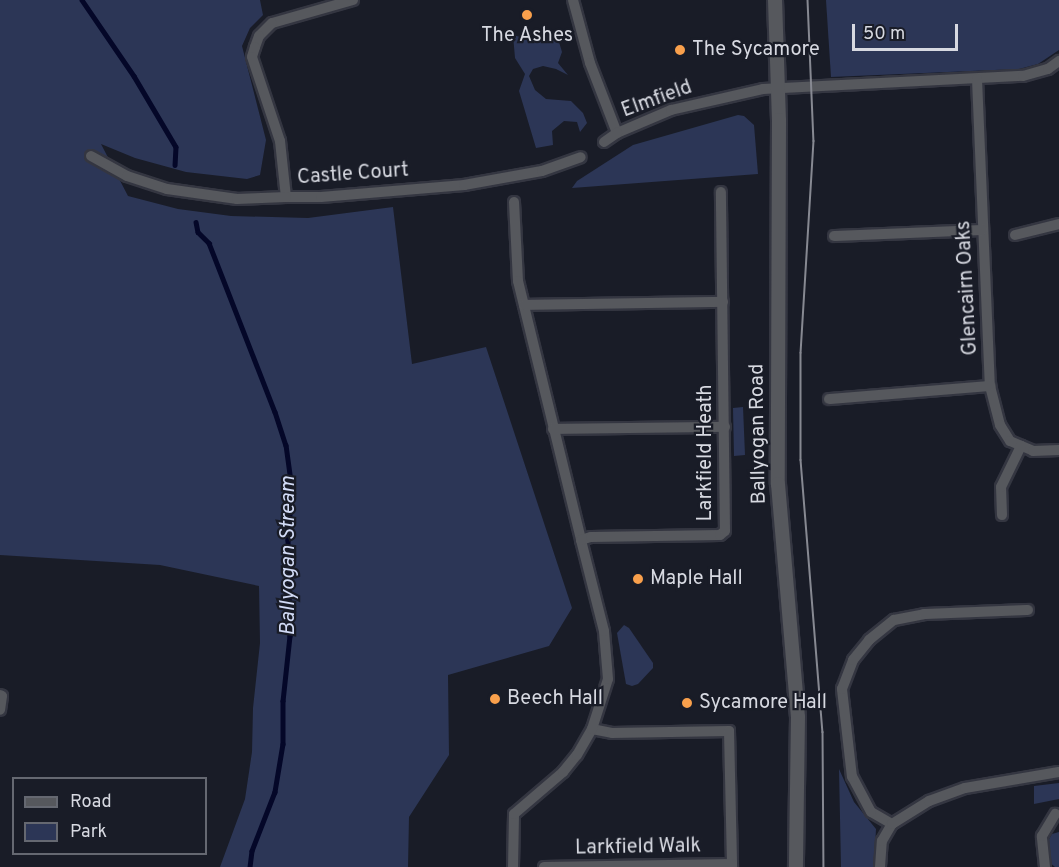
<!DOCTYPE html>
<style>
body{margin:0}
#map{position:relative;width:1059px;height:867px;overflow:hidden;background:#191c27;font-family:Overpass,sans-serif}
div>[style]{position:absolute}
.green>*{inset:0;background:#2c3656}
.stream>*{height:4.5px;margin:-2.25px;padding:0 2.25px;transform-origin:2.25px;border-radius:2.25px;background:#040728}
.roads{filter:drop-shadow(2px 0 #343641) drop-shadow(-2px 0 #343641) drop-shadow(0 2px #343641) drop-shadow(0 -2px #343641)}
.minor>*{height:10px;margin:-5px;padding:0 5px;transform-origin:5px;border-radius:5px;background:#56585d}
.tertiary>*{height:14px;margin:-7px;padding:0 7px;transform-origin:7px;border-radius:7px;background:#56585d}
.tram>*{height:1.5px;margin:-0.75px;padding:0 0.75px;transform-origin:0.75px;border-radius:0.75px;background:#878992}
.dots>*{width:16px;height:16px;translate:-50% -50%;box-sizing:border-box;border:3px solid #191c27;border-radius:50%}
span{translate:-50% -50%;white-space:nowrap;text-align:center;line-height:1.15;-webkit-text-stroke:4.5px #191c27;paint-order:stroke}
.poi-label{font-size:20px;color:#d7d9e1}
.left{translate:0 -50%;text-align:left}
.street-label{font-size:20px;color:#d7d9e1}
.water-label{font-size:21px;color:#d2dbf6;font-style:italic}
.legend{position:absolute;left:12px;top:777px;width:195px;height:78px;box-sizing:border-box;background:#191c27;border:2px solid #656871;margin:0;padding:8px 10px;list-style:none;font-size:18px;color:#d7d9e1}
.legend li{display:flex;align-items:center;gap:12px;height:30px}
.legend b{width:30px;border:2px solid #656871}
.scale{position:absolute;left:852px;top:24px;width:106px;height:27px;box-sizing:border-box;border:3px solid #d7d9e1;border-top:0;padding-left:8px;font-size:18px;line-height:21px;white-space:nowrap;color:#d7d9e1;-webkit-text-stroke:4px #191c27;paint-order:stroke}
</style>
<div id="map">
<div class="green">
<i style="clip-path:polygon(0 0,260px 0,263px 15px,250px 28px,242px 46px,266px 140px,260px 175px,247px 179px,186px 172px,135px 158px,101px 144px,128px 196px,178px 209px,231px 216px,308px 218px,393px 207px,412px 364px,486px 347px,572px 608px,549px 646px,448px 675px,449px 755px,409px 817px,408px 867px,220px 867px,245px 799px,252px 752px,253px 708px,260px 643px,259px 586px,160px 565px,0 555px)"></i>
<i style="clip-path:polygon(826px 0,1059px 0,1059px 50px,1038px 64px,1019px 69px,831px 77px)"></i>
<i style="clip-path:polygon(551px 33px,559px 42px,562px 52px,558px 63px,568px 75px,556px 69px,543px 66px,533px 69px,529px 76px,535px 90px,546px 99px,571px 101px,583px 113px,587px 123px,580px 132px,577px 122px,564px 121px,552px 131px,553px 145px,536px 148px,519px 91px,525px 74px,515px 58px,513px 35px,531px 40px)"></i>
<i style="clip-path:polygon(738px 115px,744px 116px,754px 125px,758px 174px,572px 188px,577px 181px,633px 145px)"></i>
<i style="clip-path:polygon(743px 407px,745px 455px,734px 456px,733px 408px)"></i>
<i style="clip-path:polygon(624px 625px,629px 628px,653px 663px,653px 668px,638px 684px,632px 686px,626px 684px,617px 633px)"></i>
<i style="clip-path:polygon(839px 769px,854px 802px,876px 829px,874px 867px,841px 867px)"></i>
<i style="clip-path:polygon(1059px 783px,1059px 799px,1034px 804px,1034px 786px)"></i>
<i style="clip-path:polygon(1059px 832px,1059px 867px,1055px 867px,1049px 862px,1049px 839px,1052px 834px)"></i>
</div>
<div class="stream">
<i style="left:82px;top:0;width:92px;rotate:55.6deg"></i>
<i style="left:134px;top:76px;width:82px;rotate:59.4deg"></i>
<i style="left:176px;top:147px;width:18px;rotate:93deg"></i>
<i style="left:196px;top:222px;width:10px;rotate:79deg"></i>
<i style="left:198px;top:232px;width:16px;rotate:45deg"></i>
<i style="left:209px;top:243px;width:181px;rotate:68.7deg"></i>
<i style="left:275px;top:412px;width:35px;rotate:72deg"></i>
<i style="left:286px;top:445px;width:44px;rotate:82.2deg"></i>
<i style="left:292px;top:489px;width:51px;rotate:94.5deg"></i>
<i style="left:288px;top:540px;width:96px;rotate:88.8deg"></i>
<i style="left:290px;top:636px;width:65px;rotate:96.1deg"></i>
<i style="left:283px;top:701px;width:43px;rotate:90deg"></i>
<i style="left:283px;top:744px;width:49px;rotate:99.5deg"></i>
<i style="left:275px;top:792px;width:63px;rotate:111.3deg"></i>
<i style="left:252px;top:851px;width:16px;rotate:97deg"></i>
</div>
<div class="roads">
<div class="minor">
<i style="left:353px;top:0;width:84px;rotate:164.1deg"></i>
<i style="left:272px;top:23px;width:18px;rotate:135deg"></i>
<i style="left:259px;top:36px;width:12px;rotate:110deg"></i>
<i style="left:255px;top:47px;width:10px;rotate:107deg"></i>
<i style="left:252px;top:57px;width:89px;rotate:71.6deg"></i>
<i style="left:280px;top:141px;width:56px;rotate:83.9deg"></i>
<i style="left:286px;top:197px;width:35px"></i>
<i style="left:321px;top:197px;width:144px;rotate:-4.8deg"></i>
<i style="left:464px;top:185px;width:79px;rotate:-10.2deg"></i>
<i style="left:542px;top:171px;width:41px;rotate:-19.7deg"></i>
<i style="left:573px;top:0;width:65px;rotate:74.9deg"></i>
<i style="left:590px;top:63px;width:75px;rotate:68.9deg"></i>
<i style="left:617px;top:133px;width:59px;rotate:-23.1deg"></i>
<i style="left:671px;top:110px;width:94px;rotate:-12.9deg"></i>
<i style="left:763px;top:89px;width:260px;rotate:-2.9deg"></i>
<i style="left:1023px;top:76px;width:26px;rotate:-16deg"></i>
<i style="left:1048px;top:69px;width:14px;rotate:-36deg"></i>
<i style="left:977px;top:79px;width:307px;rotate:87.6deg"></i>
<i style="left:990px;top:386px;width:40px;rotate:75.6deg"></i>
<i style="left:1000px;top:425px;width:19px;rotate:58deg"></i>
<i style="left:1010px;top:441px;width:25px;rotate:23deg"></i>
<i style="left:1033px;top:451px;width:26px;rotate:-2deg"></i>
<i style="left:604px;top:142px;width:16px;rotate:-35deg"></i>
<i style="left:91px;top:156px;width:41px;rotate:29.1deg"></i>
<i style="left:127px;top:176px;width:42px;rotate:18deg"></i>
<i style="left:167px;top:189px;width:71px;rotate:8.1deg"></i>
<i style="left:237px;top:199px;width:49px;rotate:-2.3deg"></i>
<i style="left:514px;top:202px;width:79px;rotate:87.1deg"></i>
<i style="left:518px;top:281px;width:267px;rotate:76.3deg"></i>
<i style="left:1015px;top:235px;width:45px;rotate:-14deg"></i>
<i style="left:834px;top:236px;width:149px;rotate:-2.3deg"></i>
<i style="left:524px;top:305px;width:199px;rotate:-0.9deg"></i>
<i style="left:829px;top:399px;width:162px;rotate:-4.6deg"></i>
<i style="left:553px;top:429px;width:172px;rotate:-0.7deg"></i>
<i style="left:1002px;top:515px;width:28px;rotate:-92deg"></i>
<i style="left:1001px;top:487px;width:46px;rotate:-64deg"></i>
<i style="left:0;top:695px;width:2px;rotate:27deg"></i>
<i style="left:2px;top:696px;width:14px;rotate:98deg"></i>
<i style="left:592px;top:729px;width:20px;rotate:11deg"></i>
<i style="left:612px;top:733px;width:117px;rotate:-1deg"></i>
<i style="left:729px;top:731px;width:136px;rotate:88.7deg"></i>
<i style="left:892px;top:824px;width:24px;rotate:-150deg"></i>
<i style="left:871px;top:812px;width:40px;rotate:-118deg"></i>
<i style="left:852px;top:777px;width:89px;rotate:-96.5deg"></i>
<i style="left:842px;top:689px;width:31px;rotate:-69deg"></i>
<i style="left:853px;top:660px;width:26px;rotate:-51deg"></i>
<i style="left:869px;top:640px;width:32px;rotate:-39deg"></i>
<i style="left:894px;top:620px;width:31px;rotate:-11deg"></i>
<i style="left:924px;top:614px;width:104px;rotate:-2.2deg"></i>
<i style="left:513px;top:867px;width:53px;rotate:-88.9deg"></i>
<i style="left:514px;top:814px;width:65px;rotate:-40.6deg"></i>
<i style="left:563px;top:772px;width:22px;rotate:-51deg"></i>
<i style="left:577px;top:755px;width:30px;rotate:-60deg"></i>
<i style="left:592px;top:729px;width:52px;rotate:-72.3deg"></i>
<i style="left:608px;top:679px;width:48px;rotate:-94.8deg"></i>
<i style="left:604px;top:631px;width:94px;rotate:-104.2deg"></i>
<i style="left:581px;top:540px;width:10px;rotate:-17deg"></i>
<i style="left:591px;top:537px;width:129px;rotate:-0.9deg"></i>
<i style="left:720px;top:535px;width:6px;rotate:-39deg"></i>
<i style="left:725px;top:531px;width:339px;rotate:-90.7deg"></i>
<i style="left:544px;top:867px;width:188px;rotate:-0.9deg"></i>
<i style="left:880px;top:867px;width:26px;rotate:-86deg"></i>
<i style="left:882px;top:841px;width:20px;rotate:-60deg"></i>
<i style="left:892px;top:824px;width:44px;rotate:-31.9deg"></i>
<i style="left:929px;top:801px;width:38px;rotate:-20deg"></i>
<i style="left:965px;top:788px;width:95px;rotate:-9.7deg"></i>
<i style="left:1045px;top:867px;width:31px;rotate:-96deg"></i>
<i style="left:1042px;top:836px;width:26px;rotate:-59deg"></i>
</div>
<div class="tertiary">
<i style="left:775px;top:0;width:120px;rotate:88.1deg"></i>
<i style="left:779px;top:120px;width:364px;rotate:90.2deg"></i>
<i style="left:778px;top:484px;width:234px;rotate:85.1deg"></i>
<i style="left:798px;top:717px;width:150px;rotate:90.8deg"></i>
</div>
</div>
<div class="tram">
<i style="left:808px;top:0;width:141px;rotate:87.6deg"></i>
<i style="left:814px;top:141px;width:212px;rotate:93.5deg"></i>
<i style="left:801px;top:353px;width:107px;rotate:90deg"></i>
<i style="left:801px;top:460px;width:273px;rotate:85.4deg"></i>
<i style="left:823px;top:732px;width:135px;rotate:89.6deg"></i>
</div>
<div class="dots">
<i style="left:527px;top:15px;background:#f9a04c"></i>
<i style="left:680px;top:50px;background:#f9a04c"></i>
<i style="left:638px;top:579px;background:#f9a04c"></i>
<i style="left:495px;top:699px;background:#f9a04c"></i>
<i style="left:687px;top:703px;background:#f9a04c"></i>
</div>
<div class="poi-label">
<span style="left:527px;top:36px">The Ashes</span>
<span class="left" style="left:692px;top:50px">The Sycamore</span>
<span class="left" style="left:650px;top:579px">Maple Hall</span>
<span class="left" style="left:507px;top:699px">Beech Hall</span>
<span class="left" style="left:699px;top:703px">Sycamore Hall</span>
</div>
<div class="street-label">
<span style="left:657px;top:100px;rotate:-20deg">Elmfield</span>
<span style="left:353px;top:175px;rotate:-4deg">Castle Court</span>
<span style="left:968px;top:288px;rotate:-93deg">Glencairn Oaks</span>
<span style="left:759px;top:434px;rotate:-91deg">Ballyogan Road</span>
<span style="left:706px;top:453px;rotate:-90deg">Larkfield Heath</span>
<span style="left:638px;top:848px;rotate:-1deg">Larkfield Walk</span>
</div>
<div class="water-label">
<span style="left:289px;top:556px;rotate:-90deg">Ballyogan Stream</span>
</div>
<ul class="legend">
<li><b style="height:8px;background:#56585d"></b>Road</li>
<li><b style="height:16px;background:#2c3656"></b>Park</li>
</ul>
<div class="scale">50 m</div>
</div>
